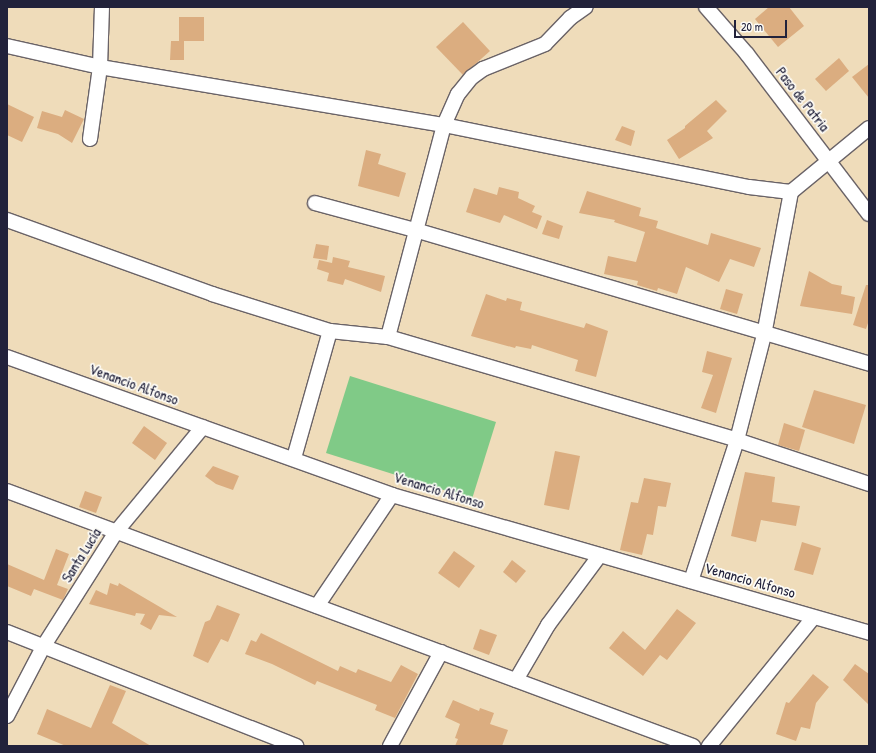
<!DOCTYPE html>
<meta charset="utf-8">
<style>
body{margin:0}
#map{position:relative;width:876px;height:753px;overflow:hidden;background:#efdcba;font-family:"Patrick Hand",sans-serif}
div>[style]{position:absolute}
.green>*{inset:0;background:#80ca87}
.building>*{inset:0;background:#dbad80}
.roads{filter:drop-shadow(1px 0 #6a6367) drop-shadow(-1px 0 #6a6367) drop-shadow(0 1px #6a6367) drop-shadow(0 -1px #6a6367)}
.street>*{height:14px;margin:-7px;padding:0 7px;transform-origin:7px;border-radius:7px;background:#fff}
span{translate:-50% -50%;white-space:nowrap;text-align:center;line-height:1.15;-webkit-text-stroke:3.5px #fdfcf7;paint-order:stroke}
.street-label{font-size:15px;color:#22223b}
.frame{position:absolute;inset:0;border:8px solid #22223b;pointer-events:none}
.scale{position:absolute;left:734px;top:20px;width:53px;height:18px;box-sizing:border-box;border:2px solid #22223b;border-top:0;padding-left:5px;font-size:12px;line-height:14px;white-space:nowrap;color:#22223b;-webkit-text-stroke:3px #fdfcf7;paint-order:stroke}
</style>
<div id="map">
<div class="green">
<i style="clip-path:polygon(350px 376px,496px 422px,472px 499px,326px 453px)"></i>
</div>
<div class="building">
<i style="clip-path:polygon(769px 7px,789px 7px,804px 26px,778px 47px,755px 19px)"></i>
<i style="clip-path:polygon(179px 17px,204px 17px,204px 41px,184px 41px,184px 60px,170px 60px,171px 41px,179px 41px)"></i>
<i style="clip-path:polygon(463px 22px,490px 51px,463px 75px,436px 47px)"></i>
<i style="clip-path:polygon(839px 58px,849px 71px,826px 91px,815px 79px)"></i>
<i style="clip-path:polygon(869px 64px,869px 98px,852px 77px)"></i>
<i style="clip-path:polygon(716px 100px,727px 111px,707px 131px,713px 138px,679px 159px,667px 140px,685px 128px,685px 126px)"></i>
<i style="clip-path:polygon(7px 104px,34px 117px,22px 142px,7px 135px)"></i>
<i style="clip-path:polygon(65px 110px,84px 119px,72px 143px,58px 134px,37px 128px,42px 111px,62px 117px)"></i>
<i style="clip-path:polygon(622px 126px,635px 131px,631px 146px,615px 140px)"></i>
<i style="clip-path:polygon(366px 150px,381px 154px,378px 164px,406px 173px,399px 197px,358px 186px)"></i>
<i style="clip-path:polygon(499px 187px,519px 192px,518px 198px,535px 206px,532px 212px,542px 216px,537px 229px,504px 215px,500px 223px,466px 212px,474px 188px,497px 195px)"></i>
<i style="clip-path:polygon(587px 191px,641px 208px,639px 216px,658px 221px,656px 228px,662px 230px,708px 245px,711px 233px,761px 248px,754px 267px,730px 259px,719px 282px,686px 267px,677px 294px,658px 288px,657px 291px,637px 285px,638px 281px,604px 274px,608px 256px,636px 262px,645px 232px,614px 222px,615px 220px,579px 213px)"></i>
<i style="clip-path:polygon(547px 220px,563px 226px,559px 239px,542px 234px)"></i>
<i style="clip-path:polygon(316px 244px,329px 246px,327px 260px,313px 258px)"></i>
<i style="clip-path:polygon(333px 257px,350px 261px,348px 267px,385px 276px,381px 292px,345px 279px,343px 285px,327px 281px,329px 273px,317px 269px,319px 260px,332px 263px)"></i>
<i style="clip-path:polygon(809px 271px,832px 284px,842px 286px,841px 294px,855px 297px,852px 314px,800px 306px)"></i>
<i style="clip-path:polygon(866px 285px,869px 285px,869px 320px,866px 329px,853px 325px)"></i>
<i style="clip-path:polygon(726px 289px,743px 294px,737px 314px,720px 309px)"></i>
<i style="clip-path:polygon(486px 294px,506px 301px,507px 298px,522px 302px,520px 310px,584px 328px,586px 323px,608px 331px,596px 377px,575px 371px,578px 360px,532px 345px,531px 349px,516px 346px,515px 348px,471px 336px)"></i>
<i style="clip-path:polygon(707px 351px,732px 358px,716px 413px,701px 408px,713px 375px,702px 372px)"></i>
<i style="clip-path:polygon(814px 390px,866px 405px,854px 444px,802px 427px)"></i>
<i style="clip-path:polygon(784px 423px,805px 430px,799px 451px,778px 445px)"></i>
<i style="clip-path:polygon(144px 426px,167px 443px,155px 460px,132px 443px)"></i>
<i style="clip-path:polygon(555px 451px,580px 456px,569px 510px,544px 505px)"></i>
<i style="clip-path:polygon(213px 466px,239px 476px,233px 490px,216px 484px,205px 476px)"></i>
<i style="clip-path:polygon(745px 472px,775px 477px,772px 502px,800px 506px,796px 526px,761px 520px,756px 542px,731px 536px)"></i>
<i style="clip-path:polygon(644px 478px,671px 483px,666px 507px,658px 506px,653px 535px,647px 534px,642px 555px,620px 550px,631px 502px,638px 503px)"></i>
<i style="clip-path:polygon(85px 491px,102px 497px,96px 513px,79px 507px)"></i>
<i style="clip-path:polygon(802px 542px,821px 548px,813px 575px,794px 570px)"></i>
<i style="clip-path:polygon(56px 549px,69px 554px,57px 585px,68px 589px,63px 600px,34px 589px,31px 596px,7px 586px,7px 564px,44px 580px)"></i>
<i style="clip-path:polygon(454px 551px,475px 566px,459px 588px,438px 573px)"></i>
<i style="clip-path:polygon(512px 560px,526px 571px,516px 583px,503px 572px)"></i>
<i style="clip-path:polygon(110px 583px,118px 586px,119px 583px,177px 617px,159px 615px,151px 630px,140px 624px,145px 614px,136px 613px,135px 616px,89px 604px,96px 590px,107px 595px)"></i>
<i style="clip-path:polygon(217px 605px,240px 614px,228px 642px,221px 639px,208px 663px,193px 656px,205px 622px,210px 620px)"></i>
<i style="clip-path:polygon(677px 609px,696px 623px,667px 660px,660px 655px,643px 676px,609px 648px,623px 631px,645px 650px)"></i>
<i style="clip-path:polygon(480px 629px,497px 635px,489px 655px,473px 649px)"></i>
<i style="clip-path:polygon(261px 633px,338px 671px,340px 666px,356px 673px,358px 669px,391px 682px,401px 665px,418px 674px,395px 718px,375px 710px,377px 705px,317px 681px,315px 685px,272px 664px,245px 654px,251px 640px,256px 642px)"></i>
<i style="clip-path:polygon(855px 664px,869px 674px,869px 705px,843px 680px)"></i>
<i style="clip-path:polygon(813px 674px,829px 687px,816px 703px,810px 729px,801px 727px,796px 741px,776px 734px,786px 702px,789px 703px)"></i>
<i style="clip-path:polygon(110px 685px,126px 691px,112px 723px,151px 746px,66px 746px,37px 734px,47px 709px,91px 728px)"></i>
<i style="clip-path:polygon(453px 700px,479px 711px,480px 708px,494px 713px,490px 724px,508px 730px,502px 746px,455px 746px,458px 739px,455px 738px,460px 724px,445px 717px)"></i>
</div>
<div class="roads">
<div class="street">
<i style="left:706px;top:7px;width:62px;rotate:48.9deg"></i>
<i style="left:747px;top:54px;width:201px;rotate:52.7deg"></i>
<i style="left:7px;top:46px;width:95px;rotate:12.7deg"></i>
<i style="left:100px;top:67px;width:349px;rotate:9.6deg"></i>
<i style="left:444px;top:125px;width:311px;rotate:11.5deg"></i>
<i style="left:749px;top:187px;width:42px;rotate:6.8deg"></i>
<i style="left:791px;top:192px;width:101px;rotate:-39.4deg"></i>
<i style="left:90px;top:139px;width:73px;rotate:-82.1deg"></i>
<i style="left:100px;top:67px;width:60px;rotate:-88.1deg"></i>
<i style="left:315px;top:203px;width:104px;rotate:15.1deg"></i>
<i style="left:415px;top:230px;width:473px;rotate:16.4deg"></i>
<i style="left:7px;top:220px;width:218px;rotate:19.8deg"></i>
<i style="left:212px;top:294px;width:124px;rotate:17.4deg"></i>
<i style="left:330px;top:331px;width:58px;rotate:5.9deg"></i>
<i style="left:388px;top:337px;width:364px;rotate:16.4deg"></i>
<i style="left:737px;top:440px;width:139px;rotate:18.4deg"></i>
<i style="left:388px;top:337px;width:219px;rotate:-75.2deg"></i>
<i style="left:444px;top:125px;width:34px;rotate:-66deg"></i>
<i style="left:458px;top:94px;width:22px;rotate:-51deg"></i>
<i style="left:472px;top:77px;width:14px;rotate:-36deg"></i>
<i style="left:483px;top:69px;width:67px;rotate:-22deg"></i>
<i style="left:545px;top:44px;width:36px;rotate:-46deg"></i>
<i style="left:570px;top:18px;width:19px;rotate:-35deg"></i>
<i style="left:7px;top:357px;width:409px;rotate:19.7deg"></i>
<i style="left:392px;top:495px;width:497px;rotate:16.1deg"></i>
<i style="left:294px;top:458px;width:132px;rotate:-74.2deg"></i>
<i style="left:7px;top:491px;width:732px;rotate:20.39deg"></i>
<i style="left:691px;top:581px;width:148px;rotate:-71.9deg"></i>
<i style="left:737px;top:440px;width:108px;rotate:-75.6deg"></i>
<i style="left:764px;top:335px;width:146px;rotate:-79.3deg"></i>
<i style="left:317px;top:606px;width:134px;rotate:-56deg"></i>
<i style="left:7px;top:632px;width:311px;rotate:21.5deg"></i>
<i style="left:516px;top:680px;width:64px;rotate:-59.8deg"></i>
<i style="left:548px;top:625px;width:87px;rotate:-53.4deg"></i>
<i style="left:7px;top:716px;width:78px;rotate:-62.4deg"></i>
<i style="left:43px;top:647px;width:136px;rotate:-57.6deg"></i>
<i style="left:116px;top:532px;width:136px;rotate:-50.4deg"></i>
<i style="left:390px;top:746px;width:107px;rotate:-61.5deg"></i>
<i style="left:709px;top:746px;width:166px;rotate:-50.9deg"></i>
</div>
</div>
<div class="street-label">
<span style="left:803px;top:99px;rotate:52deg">Paso de Patria</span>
<span style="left:134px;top:384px;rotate:20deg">Venancio Alfonso</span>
<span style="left:439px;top:490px;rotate:17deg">Venancio Alfonso</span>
<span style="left:81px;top:555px;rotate:-58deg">Santa Lucía</span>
<span style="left:750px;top:580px;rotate:16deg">Venancio Alfonso</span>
</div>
<div class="frame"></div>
<div class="scale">20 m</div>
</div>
